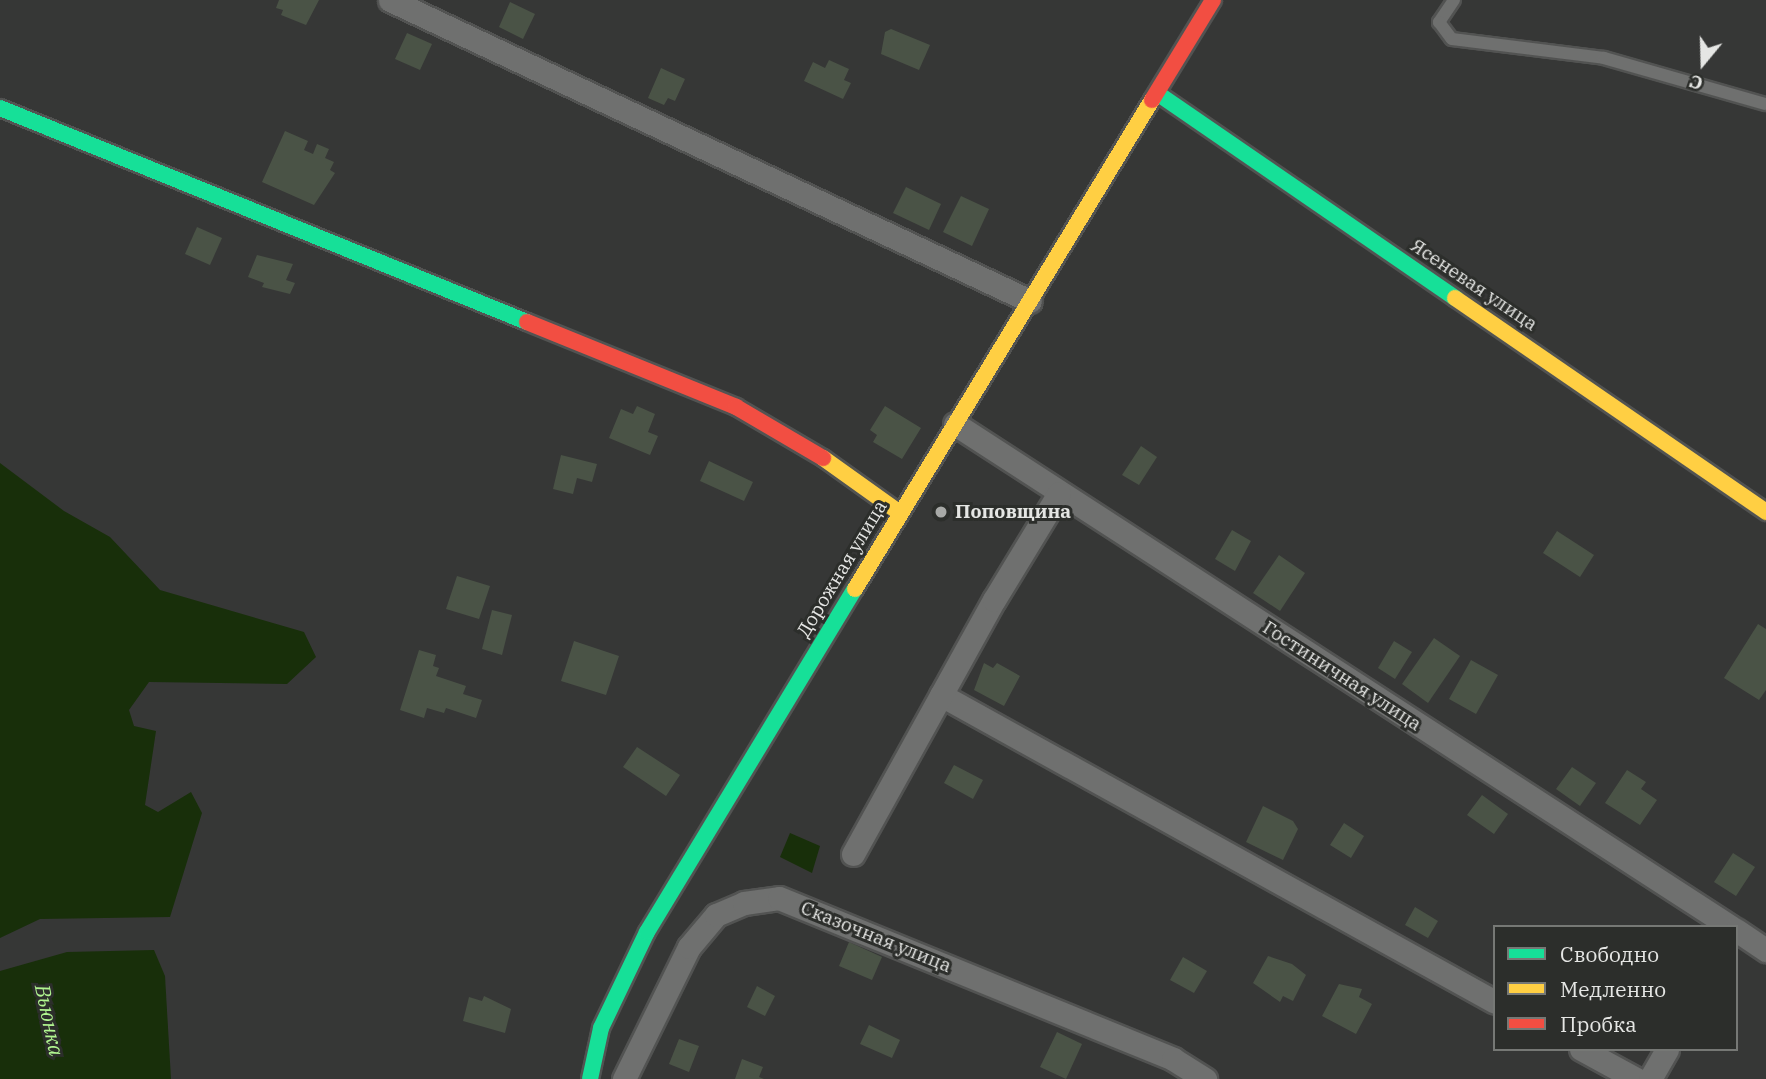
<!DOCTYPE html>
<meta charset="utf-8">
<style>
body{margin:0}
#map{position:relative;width:1766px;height:1079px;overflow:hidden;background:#363736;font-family:"IBM Plex Serif",serif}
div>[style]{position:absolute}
.water>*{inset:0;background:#182f0a}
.building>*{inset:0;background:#4a5346}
.roads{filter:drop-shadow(2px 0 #525352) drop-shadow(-2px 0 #525352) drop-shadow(0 2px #525352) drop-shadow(0 -2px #525352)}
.lane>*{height:12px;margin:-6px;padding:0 6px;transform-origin:6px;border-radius:6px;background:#6f706f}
.street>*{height:23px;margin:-11.5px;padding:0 11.5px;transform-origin:11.5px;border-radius:11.5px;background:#6f706f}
.fast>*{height:16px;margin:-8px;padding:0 8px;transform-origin:8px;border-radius:8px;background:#16e098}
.slow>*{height:16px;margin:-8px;padding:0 8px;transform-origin:8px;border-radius:8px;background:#ffcf43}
.jam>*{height:16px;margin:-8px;padding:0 8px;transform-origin:8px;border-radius:8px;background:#f24e42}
.dots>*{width:19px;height:19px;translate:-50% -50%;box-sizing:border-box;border:4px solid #2c2e2b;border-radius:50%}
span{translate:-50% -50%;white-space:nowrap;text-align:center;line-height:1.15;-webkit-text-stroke:6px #2c2e2b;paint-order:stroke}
.street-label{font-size:19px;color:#e5e6e4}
.poi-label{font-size:19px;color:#e5e6e4;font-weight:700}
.left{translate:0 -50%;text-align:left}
.water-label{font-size:21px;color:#b1f590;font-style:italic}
.legend{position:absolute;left:1493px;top:925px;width:245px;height:126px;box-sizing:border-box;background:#2c2e2b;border:2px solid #767875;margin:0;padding:9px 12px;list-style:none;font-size:21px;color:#e5e6e4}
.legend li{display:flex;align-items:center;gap:14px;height:35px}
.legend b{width:35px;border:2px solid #767875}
.north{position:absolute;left:1668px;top:28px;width:70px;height:70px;-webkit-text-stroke:5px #2c2e2b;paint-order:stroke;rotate:199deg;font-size:19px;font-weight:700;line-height:28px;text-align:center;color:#e5e6e4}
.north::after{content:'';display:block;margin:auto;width:24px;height:32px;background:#e5e6e4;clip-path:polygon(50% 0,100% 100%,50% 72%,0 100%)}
</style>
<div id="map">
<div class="water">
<i style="clip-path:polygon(0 463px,64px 511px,110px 537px,160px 590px,304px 632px,316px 657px,287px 684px,149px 682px,129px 710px,134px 726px,156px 731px,145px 805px,158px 812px,191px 792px,202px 813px,170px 917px,40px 919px,0 938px)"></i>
<i style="clip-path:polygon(790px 833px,820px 846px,812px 873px,780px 857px)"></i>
<i style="clip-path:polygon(154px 950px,165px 976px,171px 1079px,0 1079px,0 971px,67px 952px)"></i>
</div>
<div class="building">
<i style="clip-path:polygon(279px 0,319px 0,306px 25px,281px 15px,283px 10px,276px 8px)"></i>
<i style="clip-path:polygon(510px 2px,535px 14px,523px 39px,499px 27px)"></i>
<i style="clip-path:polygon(891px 29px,930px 45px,919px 70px,881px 54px,885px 32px)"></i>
<i style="clip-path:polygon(407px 33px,432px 44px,420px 70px,395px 59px)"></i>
<i style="clip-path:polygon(829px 60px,849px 69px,844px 80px,851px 83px,843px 99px,804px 81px,813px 62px,825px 68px)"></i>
<i style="clip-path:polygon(661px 68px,685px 79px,675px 101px,668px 98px,664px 105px,648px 98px)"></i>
<i style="clip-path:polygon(285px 131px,308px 141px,304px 150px,313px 154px,317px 144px,329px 149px,325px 158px,334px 162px,330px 170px,335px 173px,314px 205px,262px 182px)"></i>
<i style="clip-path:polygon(906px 187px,941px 204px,929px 230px,893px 213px)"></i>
<i style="clip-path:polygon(961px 196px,989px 209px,972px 246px,943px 232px)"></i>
<i style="clip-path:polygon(197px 227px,222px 238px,210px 265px,185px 254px)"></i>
<i style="clip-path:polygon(257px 255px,293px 264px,286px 280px,295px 283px,290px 294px,262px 287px,264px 283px,248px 277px)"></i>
<i style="clip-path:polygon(637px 406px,655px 414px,648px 432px,658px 436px,650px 455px,609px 438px,621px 409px,633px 414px)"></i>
<i style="clip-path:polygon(885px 406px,921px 428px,902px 459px,873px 442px,877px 435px,870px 430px)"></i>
<i style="clip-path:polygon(1141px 446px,1157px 457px,1139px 485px,1122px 475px)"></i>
<i style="clip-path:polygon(561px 455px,597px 464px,592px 482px,577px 478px,573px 494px,553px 489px)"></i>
<i style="clip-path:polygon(709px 461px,753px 482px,744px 501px,700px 481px)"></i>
<i style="clip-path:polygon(1232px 530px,1251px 541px,1235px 571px,1215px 559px)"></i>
<i style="clip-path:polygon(1557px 531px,1594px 555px,1580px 577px,1543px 553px)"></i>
<i style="clip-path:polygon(1279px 555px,1305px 573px,1280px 611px,1253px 593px)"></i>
<i style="clip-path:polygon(457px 576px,490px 586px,479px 619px,446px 609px)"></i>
<i style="clip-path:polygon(492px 610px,512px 615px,502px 655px,482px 649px)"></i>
<i style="clip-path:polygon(1758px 624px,1766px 629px,1766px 690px,1759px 700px,1724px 678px)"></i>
<i style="clip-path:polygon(1434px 638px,1460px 656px,1428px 703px,1402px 684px)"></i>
<i style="clip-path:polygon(574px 641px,619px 656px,606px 695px,561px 681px)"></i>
<i style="clip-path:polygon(1394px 641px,1412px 652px,1395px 679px,1378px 668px)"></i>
<i style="clip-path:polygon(419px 650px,436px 655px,433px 666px,439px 668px,436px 676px,466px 686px,463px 694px,482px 700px,476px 718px,446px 708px,444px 713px,427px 708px,424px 718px,400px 710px)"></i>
<i style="clip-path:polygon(1471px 660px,1498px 675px,1476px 714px,1449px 699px)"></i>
<i style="clip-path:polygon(984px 663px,993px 668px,997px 663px,1020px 676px,1004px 706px,974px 690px)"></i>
<i style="clip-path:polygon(637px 747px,680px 775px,666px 796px,623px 767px)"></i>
<i style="clip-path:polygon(954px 765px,983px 780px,973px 799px,944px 783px)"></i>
<i style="clip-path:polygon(1572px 767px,1596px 783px,1580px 806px,1556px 789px)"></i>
<i style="clip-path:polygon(1627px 770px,1646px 782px,1641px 789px,1657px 800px,1640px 825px,1605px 803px)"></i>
<i style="clip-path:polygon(1482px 795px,1508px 814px,1494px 834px,1467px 815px)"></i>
<i style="clip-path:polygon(1263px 806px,1293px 821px,1298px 829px,1283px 860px,1246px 842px)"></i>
<i style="clip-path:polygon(1344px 823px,1364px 836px,1351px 858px,1330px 845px)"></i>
<i style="clip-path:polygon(1733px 853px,1755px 867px,1736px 896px,1714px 882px)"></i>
<i style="clip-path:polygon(1415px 907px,1438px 921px,1428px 938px,1405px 925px)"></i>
<i style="clip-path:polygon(849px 942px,882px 957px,872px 980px,839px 966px)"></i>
<i style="clip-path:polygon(1268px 956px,1292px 964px,1306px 975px,1293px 1001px,1283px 996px,1280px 1002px,1253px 983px)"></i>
<i style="clip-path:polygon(1183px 957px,1207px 971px,1194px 993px,1170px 980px)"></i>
<i style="clip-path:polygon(1339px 984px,1362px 989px,1359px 997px,1372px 1004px,1356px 1034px,1322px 1016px)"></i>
<i style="clip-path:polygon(757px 986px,775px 996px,765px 1016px,747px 1007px)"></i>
<i style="clip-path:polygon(484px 996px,511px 1009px,505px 1033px,463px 1021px,469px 997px,482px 1001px)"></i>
<i style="clip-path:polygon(869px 1025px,900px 1040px,892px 1058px,860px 1044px)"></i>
<i style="clip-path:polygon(1057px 1032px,1082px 1044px,1066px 1079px,1040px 1067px)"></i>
<i style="clip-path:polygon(679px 1039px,699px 1046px,689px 1072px,669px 1064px)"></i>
<i style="clip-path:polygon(742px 1059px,763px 1067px,759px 1077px,764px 1079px,735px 1079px)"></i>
</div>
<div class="roads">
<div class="lane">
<i style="left:1454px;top:0;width:27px;rotate:124deg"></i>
<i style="left:1439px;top:22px;width:21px;rotate:53deg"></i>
<i style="left:1452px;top:39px;width:153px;rotate:7.1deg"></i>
<i style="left:1604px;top:58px;width:168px;rotate:15.9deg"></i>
</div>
<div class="street">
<i style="left:390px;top:0;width:707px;rotate:25.19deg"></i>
<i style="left:955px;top:424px;width:925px;rotate:32.95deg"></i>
<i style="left:941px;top:695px;width:633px;rotate:28.99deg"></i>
<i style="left:853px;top:854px;width:291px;rotate:-61deg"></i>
<i style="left:994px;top:600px;width:125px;rotate:-58.7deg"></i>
<i style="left:1736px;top:930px;width:36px;rotate:34deg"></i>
<i style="left:1581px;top:1049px;width:63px;rotate:28.6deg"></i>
<i style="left:624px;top:1079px;width:147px;rotate:-63.8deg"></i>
<i style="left:689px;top:947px;width:42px;rotate:-49.8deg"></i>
<i style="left:716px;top:915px;width:30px;rotate:-23deg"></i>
<i style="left:744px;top:903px;width:35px;rotate:-8deg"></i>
<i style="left:779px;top:898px;width:426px;rotate:22.2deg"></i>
<i style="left:1173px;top:1059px;width:38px;rotate:32deg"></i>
<i style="left:1650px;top:1079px;width:34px;rotate:-60deg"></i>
</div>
<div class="fast">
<i style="left:1157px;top:93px;width:362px;rotate:34.5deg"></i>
<i style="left:0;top:108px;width:569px;rotate:22.1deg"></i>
<i style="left:590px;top:1079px;width:52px;rotate:-77.8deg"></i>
<i style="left:601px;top:1028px;width:106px;rotate:-64.4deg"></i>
<i style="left:647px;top:932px;width:401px;rotate:-58.8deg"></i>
</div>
<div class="slow">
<i style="left:1455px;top:298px;width:378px;rotate:34.5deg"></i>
<i style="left:823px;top:458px;width:95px;rotate:35.5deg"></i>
<i style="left:855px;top:589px;width:572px;rotate:-58.73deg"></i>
</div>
<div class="jam">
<i style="left:1152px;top:100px;width:117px;rotate:-58.6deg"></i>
<i style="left:527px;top:322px;width:226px;rotate:22.1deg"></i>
<i style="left:736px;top:407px;width:101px;rotate:30.4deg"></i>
</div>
</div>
<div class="dots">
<i style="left:941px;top:512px;background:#a8a9a7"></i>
</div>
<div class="street-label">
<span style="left:1474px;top:285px;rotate:34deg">Ясеневая улица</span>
<span style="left:842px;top:569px;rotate:-59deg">Дорожная улица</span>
<span style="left:1342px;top:676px;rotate:33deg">Гостиничная улица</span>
<span style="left:876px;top:937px;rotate:22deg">Сказочная улица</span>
</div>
<div class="poi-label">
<span class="left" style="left:955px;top:512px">Поповщина</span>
</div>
<div class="water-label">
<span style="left:50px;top:1020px;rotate:78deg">Вьюнка</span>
</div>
<ul class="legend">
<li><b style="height:9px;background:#16e098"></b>Свободно</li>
<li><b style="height:9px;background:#ffcf43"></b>Медленно</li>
<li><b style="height:9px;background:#f24e42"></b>Пробка</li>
</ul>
<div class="north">С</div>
</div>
